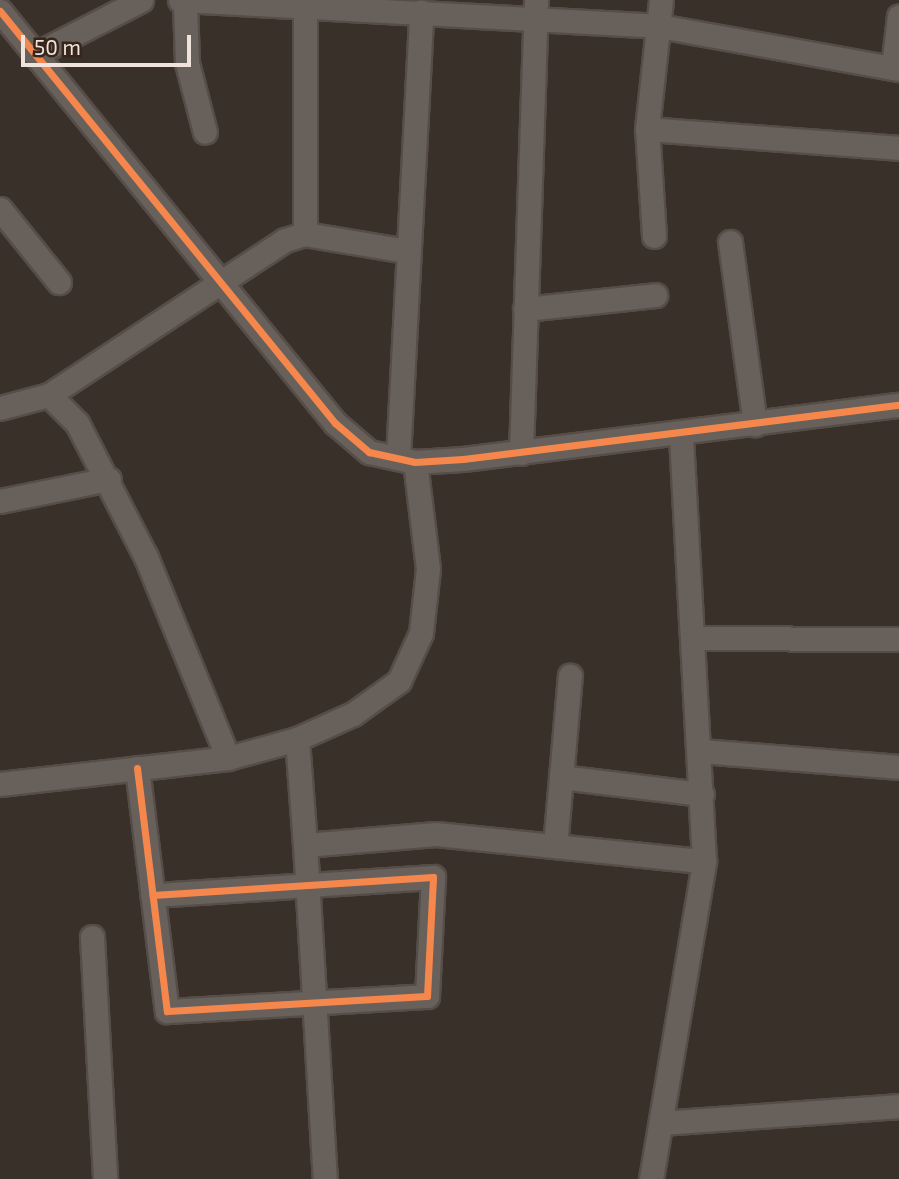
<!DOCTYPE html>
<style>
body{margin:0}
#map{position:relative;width:899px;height:1179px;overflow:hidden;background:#3a302a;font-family:"Exo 2",sans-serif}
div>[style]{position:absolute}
.roads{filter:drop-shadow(2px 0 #564d48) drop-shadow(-2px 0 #564d48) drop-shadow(0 2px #564d48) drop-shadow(0 -2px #564d48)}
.minor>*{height:23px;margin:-11.5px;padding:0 11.5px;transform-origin:11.5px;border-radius:11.5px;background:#67605b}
.cycleway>*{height:7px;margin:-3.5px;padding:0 3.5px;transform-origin:3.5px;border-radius:3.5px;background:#f5874c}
span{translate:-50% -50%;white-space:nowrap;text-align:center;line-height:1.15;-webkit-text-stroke:7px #36251a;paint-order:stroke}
.scale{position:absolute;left:21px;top:35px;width:170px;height:32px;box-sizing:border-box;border:4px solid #efe3dc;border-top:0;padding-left:9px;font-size:21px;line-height:24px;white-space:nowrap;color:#efe3dc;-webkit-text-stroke:5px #36251a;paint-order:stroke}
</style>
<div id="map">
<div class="roads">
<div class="minor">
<i style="left:180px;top:0;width:480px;rotate:3.1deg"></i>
<i style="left:659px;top:26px;width:244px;rotate:10.2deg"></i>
<i style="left:185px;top:3px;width:60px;rotate:88.1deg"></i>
<i style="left:187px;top:63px;width:71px;rotate:75.4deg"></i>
<i style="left:305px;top:7px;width:227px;rotate:90deg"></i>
<i style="left:0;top:11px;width:531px;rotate:50.89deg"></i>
<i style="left:335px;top:423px;width:45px;rotate:40.5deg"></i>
<i style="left:369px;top:452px;width:47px;rotate:12.3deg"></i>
<i style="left:415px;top:462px;width:48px;rotate:-3.6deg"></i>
<i style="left:463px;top:459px;width:439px;rotate:-7.1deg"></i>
<i style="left:38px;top:53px;width:116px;rotate:-27.2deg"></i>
<i style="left:893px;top:68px;width:52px;rotate:-83.4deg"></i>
<i style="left:647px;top:129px;width:253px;rotate:4.3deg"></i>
<i style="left:0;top:209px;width:94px;rotate:51.1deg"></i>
<i style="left:654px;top:236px;width:107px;rotate:-93.7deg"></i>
<i style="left:647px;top:129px;width:130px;rotate:-83.8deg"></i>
<i style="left:730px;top:242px;width:184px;rotate:82.2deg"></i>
<i style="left:525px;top:309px;width:131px;rotate:-6.1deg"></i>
<i style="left:49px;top:395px;width:282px;rotate:-33.3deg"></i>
<i style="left:285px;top:240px;width:21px;rotate:-17deg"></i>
<i style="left:305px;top:234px;width:103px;rotate:9.5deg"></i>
<i style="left:0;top:408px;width:51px;rotate:-14.9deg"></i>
<i style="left:49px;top:395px;width:40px;rotate:45deg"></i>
<i style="left:77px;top:423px;width:151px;rotate:62.8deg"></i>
<i style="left:146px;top:557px;width:217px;rotate:67.8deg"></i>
<i style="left:521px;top:453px;width:453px;rotate:-88.1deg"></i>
<i style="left:398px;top:458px;width:447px;rotate:-87deg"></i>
<i style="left:0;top:501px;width:111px;rotate:-11.4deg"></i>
<i style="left:694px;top:638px;width:205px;rotate:0.3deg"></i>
<i style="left:297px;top:739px;width:106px;rotate:85.7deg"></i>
<i style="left:305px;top:845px;width:131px;rotate:-4.8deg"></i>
<i style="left:436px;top:834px;width:269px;rotate:5.8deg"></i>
<i style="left:701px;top:751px;width:199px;rotate:4.6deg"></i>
<i style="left:137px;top:768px;width:245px;rotate:83deg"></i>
<i style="left:167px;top:1011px;width:260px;rotate:-3.3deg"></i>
<i style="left:427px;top:996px;width:119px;rotate:-87.1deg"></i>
<i style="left:433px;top:877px;width:281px;rotate:176.3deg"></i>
<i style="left:561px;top:777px;width:142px;rotate:6.9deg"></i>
<i style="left:0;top:784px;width:229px;rotate:-6.5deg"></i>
<i style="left:228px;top:758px;width:72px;rotate:-15.4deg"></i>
<i style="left:297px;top:739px;width:61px;rotate:-24.1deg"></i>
<i style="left:353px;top:714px;width:57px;rotate:-35.7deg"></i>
<i style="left:399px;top:681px;width:53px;rotate:-65.4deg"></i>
<i style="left:421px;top:633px;width:64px;rotate:-83.8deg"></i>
<i style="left:428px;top:569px;width:108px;rotate:-96.9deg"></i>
<i style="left:305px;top:845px;width:335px;rotate:86.6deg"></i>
<i style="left:555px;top:846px;width:171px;rotate:-85deg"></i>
<i style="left:92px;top:937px;width:242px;rotate:86.9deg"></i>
<i style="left:662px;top:1123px;width:238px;rotate:-4.1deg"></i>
<i style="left:651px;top:1179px;width:322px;rotate:-80.5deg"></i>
<i style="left:704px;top:861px;width:429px;rotate:-93.1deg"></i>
</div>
</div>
<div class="cycleway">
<i style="left:0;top:11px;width:531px;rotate:50.89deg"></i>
<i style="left:335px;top:423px;width:45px;rotate:40.5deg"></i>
<i style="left:369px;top:452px;width:47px;rotate:12.3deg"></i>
<i style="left:415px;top:462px;width:48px;rotate:-3.6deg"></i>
<i style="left:463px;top:459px;width:439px;rotate:-7.1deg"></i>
<i style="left:137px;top:768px;width:245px;rotate:83deg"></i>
<i style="left:167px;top:1011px;width:260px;rotate:-3.3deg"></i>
<i style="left:427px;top:996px;width:119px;rotate:-87.1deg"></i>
<i style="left:433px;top:877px;width:281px;rotate:176.3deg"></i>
</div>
<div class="scale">50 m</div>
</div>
